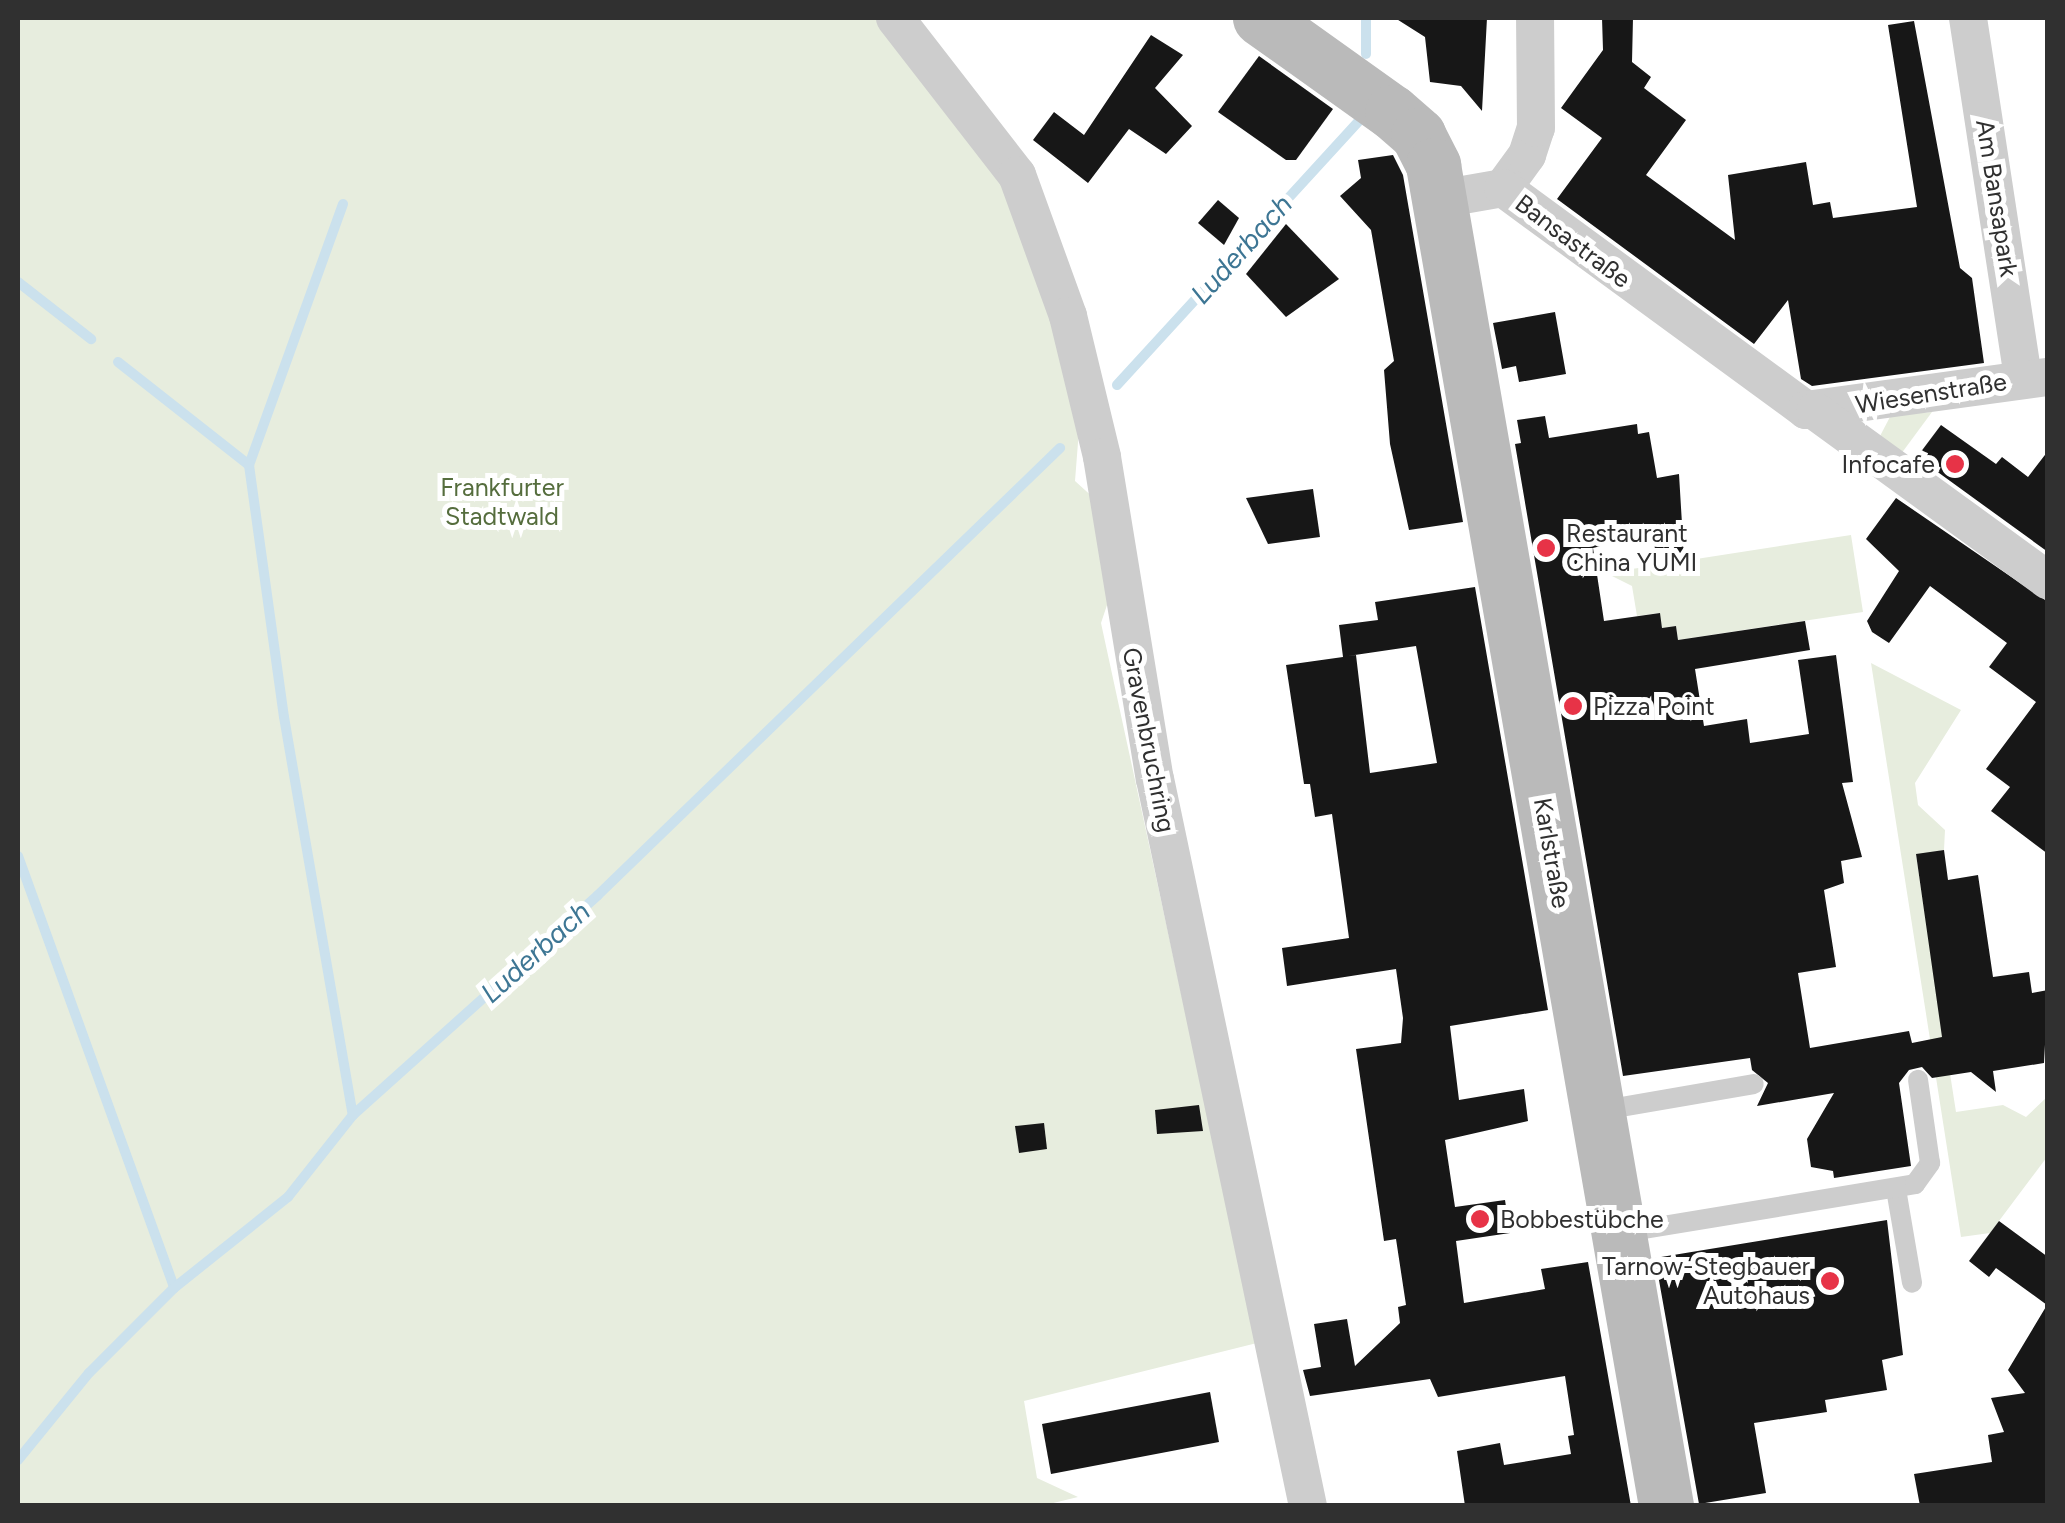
<!DOCTYPE html>
<meta charset="utf-8">
<style>
body{margin:0}
#map{position:relative;width:2065px;height:1523px;overflow:hidden;background:#fff;font-family:Figtree,sans-serif}
div>[style]{position:absolute}
.green>*{inset:0;background:#e7edde}
.stream>*{height:10px;margin:-5px;padding:0 5px;transform-origin:5px;border-radius:5px;background:#cbe1ed}
.building>*{inset:0;background:#171717}
.lane>*{height:20px;margin:-10px;padding:0 10px;transform-origin:10px;border-radius:10px;background:#cdcdcd}
.street>*{height:38px;margin:-19px;padding:0 19px;transform-origin:19px;border-radius:19px;background:#cdcdcd}
.secondary>*{height:55px;margin:-27.5px;padding:0 27.5px;transform-origin:27.5px;border-radius:27.5px;background:#bababa}
.dots>*{width:28px;height:28px;translate:-50% -50%;box-sizing:border-box;border:5px solid #fff;border-radius:50%}
span{translate:-50% -50%;white-space:nowrap;text-align:center;line-height:1.15;-webkit-text-stroke:10px #fff;paint-order:stroke}
.street-label{font-size:25px;color:#303030}
.poi-label{font-size:25px;color:#303030}
.right{translate:-100% -50%;text-align:right}
.left{translate:0 -50%;text-align:left}
.park-label{font-size:25px;color:#556d3d}
.water-label{font-size:28px;color:#3d7694;font-style:italic}
.frame{position:absolute;inset:0;border:20px solid #303030;pointer-events:none}
</style>
<div id="map">
<div class="green">
<i style="clip-path:polygon(18px 18px,881px 18px,1014px 202px,1080px 417px,1075px 481px,1096px 500px,1108px 602px,1101px 623px,1257px 1343px,1024px 1401px,1037px 1478px,1078px 1497px,1041px 1506px,18px 1505px)"></i>
<i style="clip-path:polygon(1932px 412px,1901px 454px,1879px 438px,1891px 415px)"></i>
<i style="clip-path:polygon(1851px 535px,1863px 612px,1678px 640px,1676px 626px,1662px 628px,1659px 613px,1637px 616px,1632px 586px,1606px 573px)"></i>
<i style="clip-path:polygon(1871px 663px,1961px 710px,1915px 783px,1918px 805px,1945px 830px,1944px 850px,1916px 855px,1956px 1112px,2003px 1105px,2026px 1117px,2047px 1097px,2047px 1157px,1990px 1233px,1961px 1237px)"></i>
</div>
<div class="stream">
<i style="left:1366px;top:18px;width:36px;rotate:90deg"></i>
<i style="left:343px;top:204px;width:277px;rotate:109.8deg"></i>
<i style="left:249px;top:465px;width:254px;rotate:82.1deg"></i>
<i style="left:284px;top:717px;width:404px;rotate:80.2deg"></i>
<i style="left:18px;top:282px;width:93px;rotate:38deg"></i>
<i style="left:118px;top:362px;width:167px;rotate:38.2deg"></i>
<i style="left:1117px;top:385px;width:366px;rotate:-47.5deg"></i>
<i style="left:18px;top:856px;width:459px;rotate:70.1deg"></i>
<i style="left:18px;top:1460px;width:112px;rotate:-50.8deg"></i>
<i style="left:89px;top:1373px;width:120px;rotate:-45deg"></i>
<i style="left:174px;top:1288px;width:146px;rotate:-38.6deg"></i>
<i style="left:288px;top:1197px;width:105px;rotate:-51.6deg"></i>
<i style="left:353px;top:1115px;width:329px;rotate:-41.9deg"></i>
<i style="left:598px;top:895px;width:643px;rotate:-44.05deg"></i>
</div>
<div class="building">
<i style="clip-path:polygon(1395px 18px,1487px 18px,1482px 111px,1461px 86px,1430px 82px,1425px 37px)"></i>
<i style="clip-path:polygon(1602px 18px,1633px 18px,1632px 62px,1651px 77px,1644px 88px,1686px 120px,1646px 175px,1735px 240px,1728px 175px,1806px 162px,1813px 205px,1830px 202px,1833px 218px,1917px 207px,1888px 25px,1914px 21px,1960px 268px,1972px 278px,1984px 363px,1812px 386px,1801px 379px,1788px 300px,1754px 344px,1557px 199px,1602px 138px,1561px 108px,1603px 50px)"></i>
<i style="clip-path:polygon(1151px 35px,1183px 55px,1155px 88px,1192px 126px,1166px 154px,1129px 129px,1088px 183px,1033px 140px,1054px 112px,1084px 135px)"></i>
<i style="clip-path:polygon(1259px 56px,1333px 109px,1296px 160px,1286px 160px,1218px 112px)"></i>
<i style="clip-path:polygon(1393px 155px,1403px 175px,1463px 522px,1409px 530px,1390px 444px,1384px 370px,1394px 361px,1371px 230px,1340px 196px,1361px 178px,1358px 160px)"></i>
<i style="clip-path:polygon(1218px 200px,1239px 218px,1224px 245px,1198px 223px)"></i>
<i style="clip-path:polygon(1286px 224px,1339px 279px,1286px 317px,1246px 274px)"></i>
<i style="clip-path:polygon(1555px 312px,1566px 374px,1519px 382px,1516px 366px,1502px 369px,1493px 323px)"></i>
<i style="clip-path:polygon(1545px 416px,1549px 438px,1637px 424px,1638px 434px,1649px 432px,1657px 478px,1679px 474px,1684px 557px,1657px 561px,1653px 537px,1647px 534px,1593px 548px,1604px 621px,1660px 613px,1662px 628px,1676px 626px,1678px 640px,1805px 621px,1810px 650px,1695px 669px,1704px 726px,1747px 719px,1750px 743px,1809px 734px,1798px 660px,1836px 655px,1853px 782px,1842px 783px,1862px 857px,1841px 861px,1844px 883px,1824px 890px,1836px 967px,1798px 973px,1810px 1048px,1909px 1031px,1912px 1043px,1942px 1037px,1916px 854px,1944px 850px,1948px 880px,1978px 875px,1993px 977px,2029px 972px,2032px 993px,2048px 990px,2044px 1063px,1993px 1071px,1996px 1092px,1971px 1072px,1932px 1078px,1922px 1067px,1909px 1070px,1899px 1083px,1911px 1166px,1834px 1178px,1833px 1171px,1811px 1167px,1807px 1139px,1834px 1093px,1757px 1106px,1768px 1083px,1752px 1070px,1750px 1058px,1623px 1076px,1515px 444px,1521px 443px,1517px 420px)"></i>
<i style="clip-path:polygon(1941px 425px,1996px 464px,2002px 457px,2028px 477px,2048px 451px,2048px 552px,1917px 457px)"></i>
<i style="clip-path:polygon(1313px 489px,1320px 537px,1268px 544px,1246px 498px)"></i>
<i style="clip-path:polygon(1896px 498px,2048px 602px,2048px 854px,1991px 811px,2010px 787px,1986px 769px,2036px 702px,1989px 667px,2007px 643px,1930px 586px,1889px 643px,1872px 632px,1867px 621px,1899px 571px,1866px 539px)"></i>
<i style="clip-path:polygon(evenodd,1475px 587px,1548px 1010px,1450px 1026px,1459px 1100px,1524px 1089px,1528px 1121px,1445px 1140px,1455px 1207px,1505px 1200px,1510px 1233px,1456px 1241px,1464px 1303px,1545px 1289px,1541px 1269px,1588px 1262px,1631px 1506px,1465px 1506px,1457px 1451px,1500px 1443px,1504px 1465px,1571px 1454px,1568px 1436px,1574px 1435px,1565px 1376px,1438px 1397px,1430px 1379px,1310px 1396px,1303px 1370px,1321px 1367px,1314px 1324px,1347px 1319px,1355px 1366px,1400px 1323px,1398px 1307px,1406px 1305px,1396px 1239px,1384px 1241px,1356px 1049px,1401px 1043px,1403px 1018px,1396px 969px,1287px 986px,1282px 948px,1349px 938px,1332px 814px,1315px 817px,1310px 784px,1304px 784px,1286px 665px,1343px 657px,1339px 625px,1378px 620px,1375px 602px,1475px 587px,1416px 646px,1437px 763px,1370px 773px,1356px 655px,1348px 656px,1416px 646px)"></i>
<i style="clip-path:polygon(1199px 1105px,1203px 1131px,1157px 1134px,1155px 1110px)"></i>
<i style="clip-path:polygon(1044px 1123px,1047px 1149px,1019px 1153px,1015px 1126px)"></i>
<i style="clip-path:polygon(1887px 1220px,1903px 1355px,1882px 1360px,1887px 1390px,1825px 1400px,1827px 1412px,1754px 1423px,1766px 1493px,1699px 1504px,1655px 1258px)"></i>
<i style="clip-path:polygon(1999px 1221px,2048px 1257px,2048px 1506px,1920px 1506px,1914px 1474px,1992px 1462px,1988px 1435px,2004px 1432px,1991px 1398px,2025px 1393px,2008px 1370px,2047px 1305px,1996px 1268px,1989px 1277px,1969px 1261px)"></i>
<i style="clip-path:polygon(1210px 1392px,1219px 1442px,1051px 1474px,1042px 1424px)"></i>
</div>
<div class="lane">
<i style="left:1598px;top:1111px;width:158px;rotate:-9.8deg"></i>
<i style="left:1896px;top:1189px;width:95px;rotate:80.3deg"></i>
<i style="left:1620px;top:1233px;width:299px;rotate:-9.4deg"></i>
<i style="left:1915px;top:1184px;width:26px;rotate:-54deg"></i>
<i style="left:1930px;top:1163px;width:84px;rotate:-98.2deg"></i>
</div>
<div class="street">
<i style="left:895px;top:18px;width:199px;rotate:52.2deg"></i>
<i style="left:1017px;top:175px;width:150px;rotate:70.1deg"></i>
<i style="left:1068px;top:316px;width:145px;rotate:76.4deg"></i>
<i style="left:1102px;top:457px;width:326px;rotate:80.7deg"></i>
<i style="left:1155px;top:779px;width:743px;rotate:78.12deg"></i>
<i style="left:1968px;top:18px;width:365px;rotate:81.3deg"></i>
<i style="left:1503px;top:188px;width:41px;rotate:-54deg"></i>
<i style="left:1527px;top:155px;width:28px;rotate:-72deg"></i>
<i style="left:1536px;top:128px;width:110px;rotate:-90.5deg"></i>
<i style="left:1440px;top:199px;width:64px;rotate:-9.9deg"></i>
<i style="left:1503px;top:188px;width:376px;rotate:36.2deg"></i>
<i style="left:1806px;top:410px;width:244px;rotate:-7.8deg"></i>
<i style="left:1815px;top:411px;width:288px;rotate:36deg"></i>
</div>
<div class="secondary">
<i style="left:1260px;top:18px;width:162px;rotate:35.5deg"></i>
<i style="left:1392px;top:112px;width:35px;rotate:41deg"></i>
<i style="left:1418px;top:135px;width:34px;rotate:63deg"></i>
<i style="left:1433px;top:165px;width:1361px;rotate:80.14deg"></i>
</div>
<div class="dots">
<i style="left:1955px;top:464px;background:#e73347"></i>
<i style="left:1546px;top:548px;background:#e73347"></i>
<i style="left:1573px;top:706px;background:#e73347"></i>
<i style="left:1480px;top:1219px;background:#e73347"></i>
<i style="left:1830px;top:1281px;background:#e73347"></i>
</div>
<div class="street-label">
<span style="left:1997px;top:198px;rotate:81deg">Am Bansapark</span>
<span style="left:1573px;top:241px;rotate:37deg">Bansastraße</span>
<span style="left:1931px;top:393px;rotate:-9deg">Wiesenstraße</span>
<span style="left:1149px;top:740px;rotate:79deg">Gravenbruchring</span>
<span style="left:1552px;top:853px;rotate:80deg">Karlstraße</span>
</div>
<div class="poi-label">
<span class="right" style="left:1935px;top:464px">Infocafe</span>
<span class="left" style="left:1566px;top:548px">Restaurant<br>China YUMI</span>
<span class="left" style="left:1593px;top:706px">Pizza Point</span>
<span class="left" style="left:1500px;top:1219px">Bobbestübche</span>
<span class="right" style="left:1810px;top:1281px">Tarnow-Stegbauer<br>Autohaus</span>
</div>
<div class="park-label">
<span style="left:502px;top:502px">Frankfurter<br>Stadtwald</span>
</div>
<div class="water-label">
<span style="left:1241px;top:249px;rotate:-48deg">Luderbach</span>
<span style="left:535px;top:952px;rotate:-42deg">Luderbach</span>
</div>
<div class="frame"></div>
</div>
